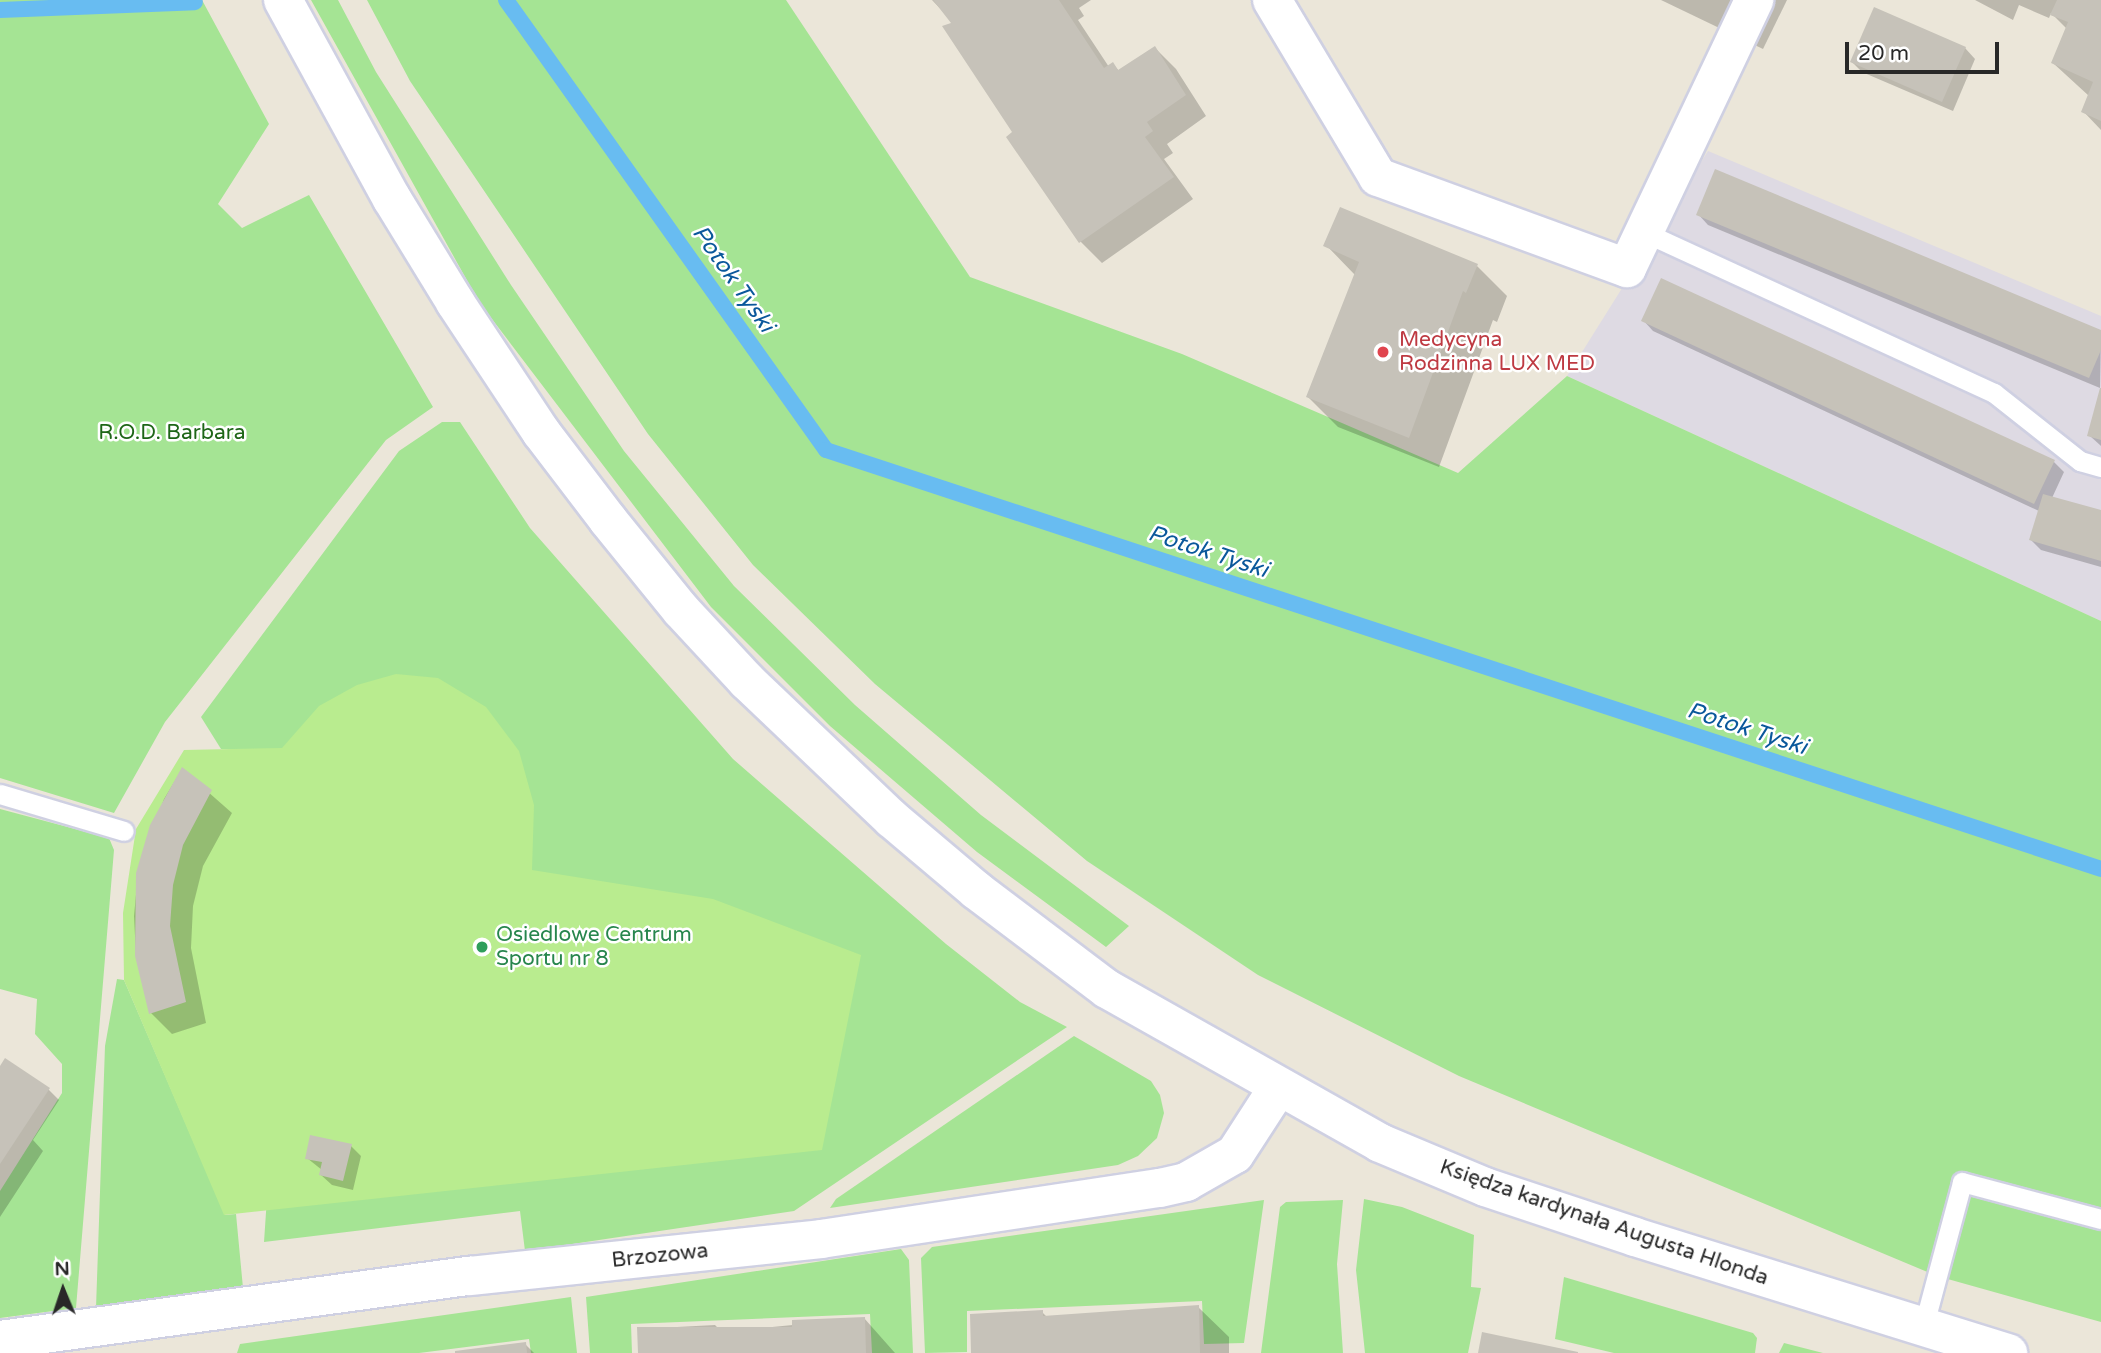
<!DOCTYPE html>
<meta charset="utf-8">
<style>
body{margin:0}
#map{position:relative;width:2101px;height:1353px;overflow:hidden;background:#ebe6d9;font-family:"Varela Round",sans-serif}
div>[style]{position:absolute}
.industrial>*{inset:0;background:#dedae3}
.green>*{inset:0;background:#a5e494}
.pitch>*{inset:0;background:#b9ec8f}
.shadow>*{inset:0;background:#0003}
.stream>*{height:16px;margin:-8px;padding:0 8px;transform-origin:8px;border-radius:8px;background:#68bcf1}
.building>*{inset:0;background:#c6c2b9}
.roads{filter:drop-shadow(2px 0 #cfd0e2) drop-shadow(-2px 0 #cfd0e2) drop-shadow(0 2px #cfd0e2) drop-shadow(0 -2px #cfd0e2)}
.service>*{height:19px;margin:-9.5px;padding:0 9.5px;transform-origin:9.5px;border-radius:9.5px;background:#fff}
.minor>*{height:38px;margin:-19px;padding:0 19px;transform-origin:19px;border-radius:19px;background:#fff}
.tertiary>*{height:38px;margin:-19px;padding:0 19px;transform-origin:19px;border-radius:19px;background:#fff}
.dots>*{width:19px;height:19px;translate:-50% -50%;box-sizing:border-box;border:4px solid #fff;border-radius:50%}
span{translate:-50% -50%;white-space:nowrap;text-align:center;line-height:1.15;-webkit-text-stroke:5px #fff;paint-order:stroke}
.health-label{font-size:21px;color:#be3a42}
.left{translate:0 -50%;text-align:left}
.park-label{font-size:21px;color:#1e6617}
.leisure-label{font-size:21px;color:#27864d}
.street-label{font-size:21px;color:#282828}
.water-label{font-size:23px;color:#0a589b;font-style:italic}
.north{position:absolute;left:28px;top:1255px;width:70px;height:70px;-webkit-text-stroke:5px #fff;paint-order:stroke;rotate:358deg;font-size:19px;font-weight:700;line-height:28px;text-align:center;color:#282828}
.north::after{content:'';display:block;margin:auto;width:24px;height:32px;background:#282828;clip-path:polygon(50% 0,100% 100%,50% 72%,0 100%)}
.scale{position:absolute;left:1845px;top:42px;width:154px;height:32px;box-sizing:border-box;border:4px solid #282828;border-top:0;padding-left:9px;font-size:21px;line-height:24px;white-space:nowrap;color:#282828;-webkit-text-stroke:5px #fff;paint-order:stroke}
</style>
<div id="map">
<div class="industrial">
<i style="clip-path:polygon(1708px 151px,2101px 316px,2101px 621px,1567px 376px)"></i>
</div>
<div class="green">
<i style="clip-path:polygon(0 0,202px 0,269px 124px,218px 204px,242px 228px,309px 195px,433px 407px,386px 440px,165px 722px,114px 813px,0 778px)"></i>
<i style="clip-path:polygon(311px 0,338px 0,376px 72px,511px 285px,624px 451px,734px 586px,855px 705px,981px 815px,1129px 926px,1106px 947px,977px 852px,830px 726px,711px 607px,479px 302px)"></i>
<i style="clip-path:polygon(367px 0,786px 0,970px 277px,1182px 354px,1458px 473px,1567px 376px,2101px 621px,2101px 1322px,1937px 1276px,1459px 1076px,1258px 975px,1087px 861px,875px 684px,753px 565px,648px 434px,410px 81px)"></i>
<i style="clip-path:polygon(442px 422px,460px 422px,530px 528px,733px 759px,946px 944px,1020px 1002px,1067px 1027px,794px 1211px,525px 1251px,520px 1211px,264px 1242px,297px 751px,221px 749px,201px 717px,399px 451px)"></i>
<i style="clip-path:polygon(0 809px,109px 838px,114px 850px,76px 1308px,0 1318px,0 1191px,62px 1093px,62px 1064px,35px 1034px,37px 999px,0 989px)"></i>
<i style="clip-path:polygon(117px 979px,124px 980px,225px 1215px,236px 1214px,243px 1288px,96px 1308px,105px 1046px)"></i>
<i style="clip-path:polygon(1074px 1036px,1151px 1081px,1160px 1095px,1164px 1113px,1157px 1138px,1138px 1156px,1118px 1165px,830px 1208px,836px 1199px)"></i>
<i style="clip-path:polygon(1364px 1199px,1402px 1207px,1474px 1235px,1471px 1287px,1481px 1288px,1468px 1353px,1365px 1353px,1356px 1270px)"></i>
<i style="clip-path:polygon(1264px 1200px,1244px 1343px,1204px 1344px,1202px 1301px,967px 1311px,967px 1352px,925px 1353px,921px 1258px,932px 1247px)"></i>
<i style="clip-path:polygon(1343px 1200px,1337px 1264px,1343px 1353px,1261px 1353px,1280px 1207px,1286px 1202px)"></i>
<i style="clip-path:polygon(901px 1249px,909px 1260px,913px 1353px,872px 1353px,870px 1314px,631px 1324px,632px 1353px,590px 1353px,586px 1297px)"></i>
<i style="clip-path:polygon(1564px 1277px,1753px 1333px,1757px 1338px,1755px 1353px,1614px 1353px,1555px 1339px)"></i>
<i style="clip-path:polygon(571px 1297px,577px 1353px,531px 1353px,529px 1339px,419px 1353px,237px 1353px,240px 1344px)"></i>
<i style="clip-path:polygon(1784px 1343px,1823px 1353px,1779px 1353px)"></i>
</div>
<div class="pitch">
<i style="clip-path:polygon(396px 674px,438px 678px,486px 707px,519px 751px,534px 805px,532px 870px,713px 899px,861px 955px,822px 1150px,224px 1215px,124px 980px,123px 913px,136px 829px,184px 750px,282px 748px,319px 706px,357px 685px)"></i>
</div>
<div class="shadow">
<i style="clip-path:polygon(932px 0,1091px 0,1079px 8px,1084px 16px,1078px 20px,1109px 67px,1113px 64px,1119px 71px,1155px 48px,1176px 69px,1206px 116px,1167px 144px,1173px 153px,1164px 159px,1193px 199px,1102px 263px,1081px 242px,1008px 137px,1014px 133px,954px 23px)"></i>
<i style="clip-path:polygon(1661px 0,1787px 0,1763px 49px)"></i>
<i style="clip-path:polygon(1975px 0,2101px 0,2101px 130px,2083px 111px,2089px 96px,2053px 63px,2067px 29px,2051px 13px,2049px 18px,2019px 5px,2013px 20px)"></i>
<i style="clip-path:polygon(1965px 48px,1975px 59px,1953px 111px,1862px 72px,1852px 62px)"></i>
<i style="clip-path:polygon(1698px 214px,2101px 332px,2100px 388px,1708px 225px)"></i>
<i style="clip-path:polygon(1326px 245px,1477px 266px,1507px 296px,1497px 322px,1493px 320px,1439px 467px,1338px 427px,1308px 397px,1355px 275px)"></i>
<i style="clip-path:polygon(1643px 320px,2053px 461px,2064px 472px,2052px 498px,2101px 512px,2101px 567px,2041px 550px,2031px 540px,2039px 511px,1653px 331px)"></i>
<i style="clip-path:polygon(2101px 392px,2101px 446px,2089px 435px)"></i>
<i style="clip-path:polygon(182px 769px,232px 813px,203px 866px,193px 906px,191px 948px,206px 1023px,172px 1034px,151px 1013px,136px 956px,134px 916px,138px 873px,164px 799px)"></i>
<i style="clip-path:polygon(0 1069px,49px 1090px,59px 1100px,33px 1140px,43px 1151px,0 1217px)"></i>
<i style="clip-path:polygon(351px 1146px,361px 1156px,353px 1190px,332px 1185px,321px 1175px,322px 1170px,307px 1158px)"></i>
<i style="clip-path:polygon(1198px 1307px,1229px 1337px,1229px 1353px,973px 1353px,1042px 1312px,1048px 1318px)"></i>
<i style="clip-path:polygon(864px 1318px,895px 1353px,640px 1353px,639px 1329px,715px 1325px,722px 1332px)"></i>
<i style="clip-path:polygon(525px 1344px,534px 1353px,470px 1353px)"></i>
</div>
<div class="stream">
<i style="left:506px;top:0;width:552px;rotate:54.58deg"></i>
<i style="left:826px;top:450px;width:1342px;rotate:18.19deg"></i>
<i style="left:0;top:10px;width:195px;rotate:-2.3deg"></i>
</div>
<div class="building">
<i style="clip-path:polygon(933px 0,1059px 0,1104px 68px,1113px 62px,1118px 70px,1155px 46px,1186px 95px,1147px 122px,1153px 131px,1145px 137px,1174px 177px,1079px 243px,1006px 137px,1012px 132px,942px 26px,951px 23px)"></i>
<i style="clip-path:polygon(2057px 0,2101px 0,2101px 121px,2081px 112px,2093px 82px,2051px 63px,2068px 22px,2050px 15px)"></i>
<i style="clip-path:polygon(1874px 7px,1966px 47px,1942px 102px,1850px 62px)"></i>
<i style="clip-path:polygon(1715px 169px,2101px 330px,2101px 350px,2089px 378px,1696px 215px)"></i>
<i style="clip-path:polygon(1340px 207px,1478px 264px,1466px 293px,1463px 291px,1409px 438px,1306px 397px,1359px 262px,1323px 246px)"></i>
<i style="clip-path:polygon(1661px 278px,2055px 460px,2034px 504px,1641px 321px)"></i>
<i style="clip-path:polygon(2100px 388px,2101px 388px,2101px 440px,2087px 436px)"></i>
<i style="clip-path:polygon(2043px 494px,2101px 510px,2101px 561px,2029px 540px)"></i>
<i style="clip-path:polygon(182px 767px,212px 790px,183px 845px,173px 885px,170px 926px,186px 1002px,149px 1014px,135px 956px,136px 873px,150px 825px)"></i>
<i style="clip-path:polygon(5px 1058px,50px 1088px,0 1164px,0 1066px)"></i>
<i style="clip-path:polygon(310px 1135px,352px 1144px,343px 1181px,319px 1175px,322px 1162px,305px 1159px)"></i>
<i style="clip-path:polygon(1199px 1305px,1200px 1353px,971px 1353px,970px 1314px,1043px 1310px,1043px 1316px)"></i>
<i style="clip-path:polygon(865px 1317px,866px 1353px,638px 1353px,637px 1327px,792px 1327px,792px 1320px)"></i>
<i style="clip-path:polygon(1482px 1332px,1578px 1352px,1578px 1353px,1478px 1353px)"></i>
<i style="clip-path:polygon(526px 1342px,527px 1353px,455px 1353px,455px 1351px)"></i>
</div>
<div class="roads">
<div class="service">
<i style="left:1644px;top:232px;width:385px;rotate:24.7deg"></i>
<i style="left:1994px;top:393px;width:110px;rotate:38.3deg"></i>
<i style="left:2080px;top:461px;width:22px;rotate:16deg"></i>
<i style="left:0;top:794px;width:129px;rotate:16.6deg"></i>
<i style="left:1923px;top:1328px;width:151px;rotate:-75deg"></i>
<i style="left:1962px;top:1182px;width:144px;rotate:14.9deg"></i>
</div>
<div class="minor">
<i style="left:1272px;top:0;width:206px;rotate:59.1deg"></i>
<i style="left:1378px;top:177px;width:265px;rotate:20.1deg"></i>
<i style="left:1627px;top:268px;width:297px;rotate:-64.6deg"></i>
<i style="left:0;top:1340px;width:474px;rotate:-7.8deg"></i>
<i style="left:470px;top:1276px;width:353px;rotate:-6deg"></i>
<i style="left:821px;top:1239px;width:343px;rotate:-8.6deg"></i>
<i style="left:1160px;top:1188px;width:27px;rotate:-13deg"></i>
<i style="left:1186px;top:1182px;width:56px;rotate:-29.7deg"></i>
<i style="left:1235px;top:1154px;width:77px;rotate:-57.1deg"></i>
</div>
<div class="tertiary">
<i style="left:283px;top:0;width:227px;rotate:61.3deg"></i>
<i style="left:392px;top:199px;width:121px;rotate:58.5deg"></i>
<i style="left:455px;top:302px;width:156px;rotate:56.5deg"></i>
<i style="left:541px;top:432px;width:111px;rotate:52.7deg"></i>
<i style="left:608px;top:520px;width:116px;rotate:51deg"></i>
<i style="left:681px;top:610px;width:97px;rotate:47.1deg"></i>
<i style="left:747px;top:681px;width:200px;rotate:43.6deg"></i>
<i style="left:892px;top:819px;width:110px;rotate:40.2deg"></i>
<i style="left:976px;top:890px;width:164px;rotate:37.1deg"></i>
<i style="left:1107px;top:989px;width:313px;rotate:29.4deg"></i>
<i style="left:1380px;top:1143px;width:114px;rotate:22.7deg"></i>
<i style="left:1485px;top:1187px;width:158px;rotate:18.4deg"></i>
<i style="left:1635px;top:1237px;width:391px;rotate:17.3deg"></i>
</div>
</div>
<div class="dots">
<i style="left:1383px;top:352px;background:#e0444e"></i>
<i style="left:482px;top:947px;background:#2e9e5b"></i>
</div>
<div class="health-label">
<span class="left" style="left:1399px;top:352px">Medycyna<br>Rodzinna LUX MED</span>
</div>
<div class="park-label">
<span style="left:172px;top:433px">R.O.D. Barbara</span>
</div>
<div class="leisure-label">
<span class="left" style="left:496px;top:947px">Osiedlowe Centrum<br>Sportu nr 8</span>
</div>
<div class="street-label">
<span style="left:1604px;top:1223px;rotate:19deg">Księdza kardynała Augusta Hlonda</span>
<span style="left:660px;top:1256px;rotate:-6deg">Brzozowa</span>
</div>
<div class="water-label">
<span style="left:733px;top:279px;rotate:55deg">Potok Tyski</span>
<span style="left:1208px;top:552px;rotate:18deg">Potok Tyski</span>
<span style="left:1747px;top:729px;rotate:18deg">Potok Tyski</span>
</div>
<div class="north">N</div>
<div class="scale">20 m</div>
</div>
